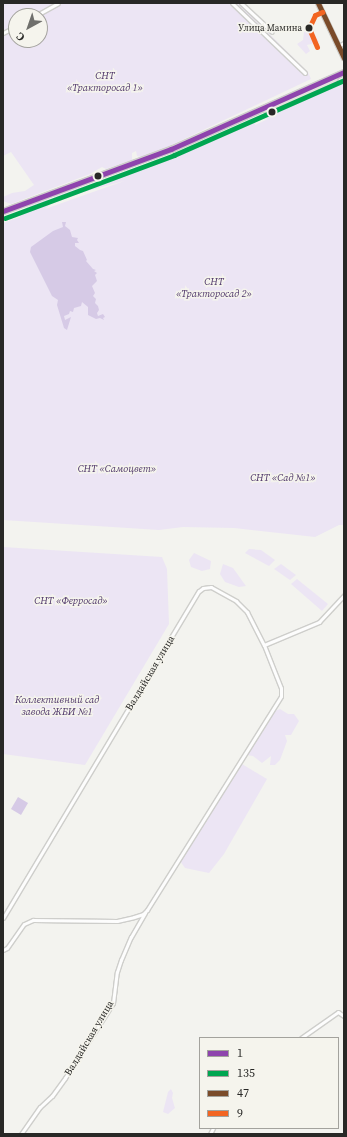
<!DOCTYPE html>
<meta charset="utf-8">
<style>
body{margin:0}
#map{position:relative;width:347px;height:1137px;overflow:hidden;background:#f3f3ef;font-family:"Source Serif 4",serif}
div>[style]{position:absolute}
.green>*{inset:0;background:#ece5f4}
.water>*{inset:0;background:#d6cae6}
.roads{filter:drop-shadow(1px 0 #cececb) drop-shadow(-1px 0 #cececb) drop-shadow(0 1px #cececb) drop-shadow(0 -1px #cececb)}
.street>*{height:3px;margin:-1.5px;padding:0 1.5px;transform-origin:1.5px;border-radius:1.5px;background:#fdfdfd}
.secondary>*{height:4px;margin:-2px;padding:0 2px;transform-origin:2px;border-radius:2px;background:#fdfdfd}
.primary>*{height:4.5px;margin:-2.25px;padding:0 2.25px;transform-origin:2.25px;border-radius:2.25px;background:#e3e2dc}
.bus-1>*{height:5px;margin:-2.5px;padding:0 2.5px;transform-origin:2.5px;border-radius:2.5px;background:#8e44ad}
.bus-2>*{height:5px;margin:-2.5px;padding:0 2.5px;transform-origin:2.5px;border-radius:2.5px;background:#00a651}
.bus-3>*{height:5px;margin:-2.5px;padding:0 2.5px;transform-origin:2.5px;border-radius:2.5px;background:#7a4b2a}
.bus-4>*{height:5px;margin:-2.5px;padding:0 2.5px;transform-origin:2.5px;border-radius:2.5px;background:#f26522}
.dots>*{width:11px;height:11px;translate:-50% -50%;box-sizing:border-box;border:2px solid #f5f4ed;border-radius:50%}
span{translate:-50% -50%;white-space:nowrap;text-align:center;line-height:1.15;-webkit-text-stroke:3px #f5f4ed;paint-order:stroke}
.bus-label{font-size:9px;color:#282826}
.right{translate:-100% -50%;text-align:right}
.park-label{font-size:10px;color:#4e3569;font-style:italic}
.street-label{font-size:10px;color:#282826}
.frame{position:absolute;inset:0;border:4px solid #282826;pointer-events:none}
.legend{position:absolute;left:199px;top:1037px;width:140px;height:92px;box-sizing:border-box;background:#f5f4ed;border:1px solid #a3a29d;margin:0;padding:5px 7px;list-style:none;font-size:12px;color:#282826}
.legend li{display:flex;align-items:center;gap:8px;height:20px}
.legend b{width:20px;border:1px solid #a3a29d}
.north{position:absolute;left:8px;top:8px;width:40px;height:40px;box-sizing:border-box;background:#f5f4ed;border:1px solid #a3a29d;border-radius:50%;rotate:220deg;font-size:11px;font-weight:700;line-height:16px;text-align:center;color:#282826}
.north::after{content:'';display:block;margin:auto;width:14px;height:18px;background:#6f6f6c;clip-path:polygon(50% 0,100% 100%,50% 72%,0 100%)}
</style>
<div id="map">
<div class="green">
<i style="clip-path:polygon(evenodd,3px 3px,238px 3px,308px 72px,311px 79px,165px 148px,141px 157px,137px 156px,136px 151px,132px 153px,132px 160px,106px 169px,102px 167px,90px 174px,11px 204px,3px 201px,3px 197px,12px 193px,25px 191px,34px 185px,11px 152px,3px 156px,3px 3px,16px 16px,40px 16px,40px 40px,16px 40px,16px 16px)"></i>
<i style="clip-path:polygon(312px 30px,319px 42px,307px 45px,310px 51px,306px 54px,297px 44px,303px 40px,304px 32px)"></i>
<i style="clip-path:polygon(344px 78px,344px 525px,339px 525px,315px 537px,234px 528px,183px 527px,159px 530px,3px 520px,3px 223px,20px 217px,18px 212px,39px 201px,51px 199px,46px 203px,50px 205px,45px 209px,124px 181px,54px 200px,54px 196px,88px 185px,110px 178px,121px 177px,131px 173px,135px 167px,147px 165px,150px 168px,163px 159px,251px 120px,255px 122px,255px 125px,268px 119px,260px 116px,273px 113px,282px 106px)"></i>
<i style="clip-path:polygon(3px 547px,162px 557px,167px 569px,169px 624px,85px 765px,3px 754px)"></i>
<i style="clip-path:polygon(249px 549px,261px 550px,275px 560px,269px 566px,245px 553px)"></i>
<i style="clip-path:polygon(194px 553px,211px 561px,210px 569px,202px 571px,191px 567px,189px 560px)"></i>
<i style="clip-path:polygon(223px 564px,233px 568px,246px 586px,239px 587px,225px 582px,220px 574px)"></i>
<i style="clip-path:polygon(281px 564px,296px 575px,290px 580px,274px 569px)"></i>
<i style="clip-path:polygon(297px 579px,328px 604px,322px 611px,291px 584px)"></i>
<i style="clip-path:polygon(280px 709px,288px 714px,294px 714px,299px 721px,291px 735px,285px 735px,287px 741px,280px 760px,275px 765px,270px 765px,271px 756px,262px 763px,253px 756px,246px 755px,275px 711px)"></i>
<i style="clip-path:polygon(242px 764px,267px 779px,224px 854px,209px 873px,185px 868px,180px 861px)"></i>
<i style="clip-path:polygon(171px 1089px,173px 1093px,172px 1098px,175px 1108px,168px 1114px,163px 1112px,168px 1092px)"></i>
</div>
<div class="water">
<i style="clip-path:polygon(62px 222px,66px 222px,65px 226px,70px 230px,72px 237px,78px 238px,77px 240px,79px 243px,75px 243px,75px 246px,80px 250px,83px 251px,87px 260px,86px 261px,93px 269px,96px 270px,94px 271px,97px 273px,95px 275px,97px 281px,92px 286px,95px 293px,93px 296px,96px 299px,95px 303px,98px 306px,99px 310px,97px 313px,91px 312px,97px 313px,98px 316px,103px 314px,105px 317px,103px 318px,104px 320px,100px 318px,96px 319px,88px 315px,88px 307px,82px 302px,81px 306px,74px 308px,73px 312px,70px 311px,69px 314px,64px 316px,65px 320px,71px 317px,67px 330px,64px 328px,57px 305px,58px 300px,52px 296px,30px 252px,31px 247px,53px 231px,63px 227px)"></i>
<i style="clip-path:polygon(18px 797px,28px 803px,21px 815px,11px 809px)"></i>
</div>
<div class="roads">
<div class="street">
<i style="left:232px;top:3px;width:101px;rotate:43.8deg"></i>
<i style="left:241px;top:3px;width:42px;rotate:43.1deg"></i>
<i style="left:35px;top:16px;width:26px;rotate:-29deg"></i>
<i style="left:3px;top:33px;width:15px;rotate:-28deg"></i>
<i style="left:338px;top:46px;width:7px;rotate:-27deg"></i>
<i style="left:3px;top:918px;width:381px;rotate:-59.1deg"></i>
<i style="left:199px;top:591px;width:5px;rotate:-37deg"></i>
<i style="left:203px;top:588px;width:8px;rotate:-7deg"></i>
<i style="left:211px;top:587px;width:29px;rotate:29deg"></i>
<i style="left:236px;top:601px;width:16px;rotate:45deg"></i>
<i style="left:247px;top:612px;width:37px;rotate:63deg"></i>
<i style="left:264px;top:645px;width:60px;rotate:-22.7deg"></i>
<i style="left:319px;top:622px;width:37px;rotate:-47deg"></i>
<i style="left:3px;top:950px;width:4px;rotate:-27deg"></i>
<i style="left:7px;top:948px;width:29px;rotate:-55deg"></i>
<i style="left:24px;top:924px;width:10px;rotate:-24deg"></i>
<i style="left:33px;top:920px;width:84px;rotate:0.7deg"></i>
<i style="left:117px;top:921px;width:17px;rotate:-13deg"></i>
<i style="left:134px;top:917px;width:9px;rotate:-18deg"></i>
<i style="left:143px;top:914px;width:6px;rotate:-45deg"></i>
<i style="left:147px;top:910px;width:252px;rotate:-57.9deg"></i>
<i style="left:281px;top:696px;width:8px;rotate:-90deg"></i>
<i style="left:281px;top:688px;width:46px;rotate:-111.6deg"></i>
<i style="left:301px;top:1038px;width:45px;rotate:-35.1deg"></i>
<i style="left:338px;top:1012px;width:7px;rotate:34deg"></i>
<i style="left:21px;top:1134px;width:33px;rotate:-55deg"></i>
<i style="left:40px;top:1107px;width:16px;rotate:-43deg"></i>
<i style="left:52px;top:1096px;width:22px;rotate:-54deg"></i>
<i style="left:65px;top:1078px;width:89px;rotate:-57.4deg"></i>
<i style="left:113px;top:1003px;width:31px;rotate:-83deg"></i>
<i style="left:117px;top:972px;width:13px;rotate:-72deg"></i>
<i style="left:121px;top:960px;width:25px;rotate:-67deg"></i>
<i style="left:131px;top:937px;width:28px;rotate:-60deg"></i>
<i style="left:210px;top:1134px;width:7px;rotate:-63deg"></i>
</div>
<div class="secondary">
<i style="left:318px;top:3px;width:61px;rotate:64.7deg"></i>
</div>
<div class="primary">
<i style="left:266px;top:110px;width:75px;rotate:-24.5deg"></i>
<i style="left:3px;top:211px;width:179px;rotate:-20.3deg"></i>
<i style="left:171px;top:149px;width:189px;rotate:-24deg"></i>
</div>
</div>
<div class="bus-1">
<i style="left:3px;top:211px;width:179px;rotate:-20.3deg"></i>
<i style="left:171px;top:149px;width:189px;rotate:-24deg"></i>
</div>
<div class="bus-2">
<i style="left:5px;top:218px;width:180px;rotate:-20.4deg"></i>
<i style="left:174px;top:155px;width:186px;rotate:-23.8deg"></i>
</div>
<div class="bus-3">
<i style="left:318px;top:3px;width:61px;rotate:64.7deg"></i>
</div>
<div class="bus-4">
<i style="left:317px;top:47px;width:21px;rotate:-113deg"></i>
<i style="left:309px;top:28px;width:14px;rotate:-65deg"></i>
<i style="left:315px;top:15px;width:8px;rotate:-23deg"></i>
</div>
<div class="dots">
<i style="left:309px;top:28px;background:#282826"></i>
<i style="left:272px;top:112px;background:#282826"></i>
<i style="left:98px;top:176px;background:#282826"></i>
</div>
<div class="bus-label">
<span class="right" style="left:302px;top:28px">Улица Мамина</span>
</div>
<div class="park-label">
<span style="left:105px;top:81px">СНТ<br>«Тракторосад 1»</span>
<span style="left:214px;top:287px">СНТ<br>«Тракторосад 2»</span>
<span style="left:117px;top:469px">СНТ «Самоцвет»</span>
<span style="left:283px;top:478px">СНТ «Сад №1»</span>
<span style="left:71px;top:601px">СНТ «Ферросад»</span>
<span style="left:57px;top:705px">Коллективный сад<br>завода ЖБИ №1</span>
</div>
<div class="street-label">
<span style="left:150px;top:673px;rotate:-59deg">Валдайская улица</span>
<span style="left:89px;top:1038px;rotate:-59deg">Валдайская улица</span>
</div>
<div class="frame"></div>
<ul class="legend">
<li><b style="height:5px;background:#8e44ad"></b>1</li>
<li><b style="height:5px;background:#00a651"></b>135</li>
<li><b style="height:5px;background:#7a4b2a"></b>47</li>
<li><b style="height:5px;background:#f26522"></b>9</li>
</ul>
<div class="north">С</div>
</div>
